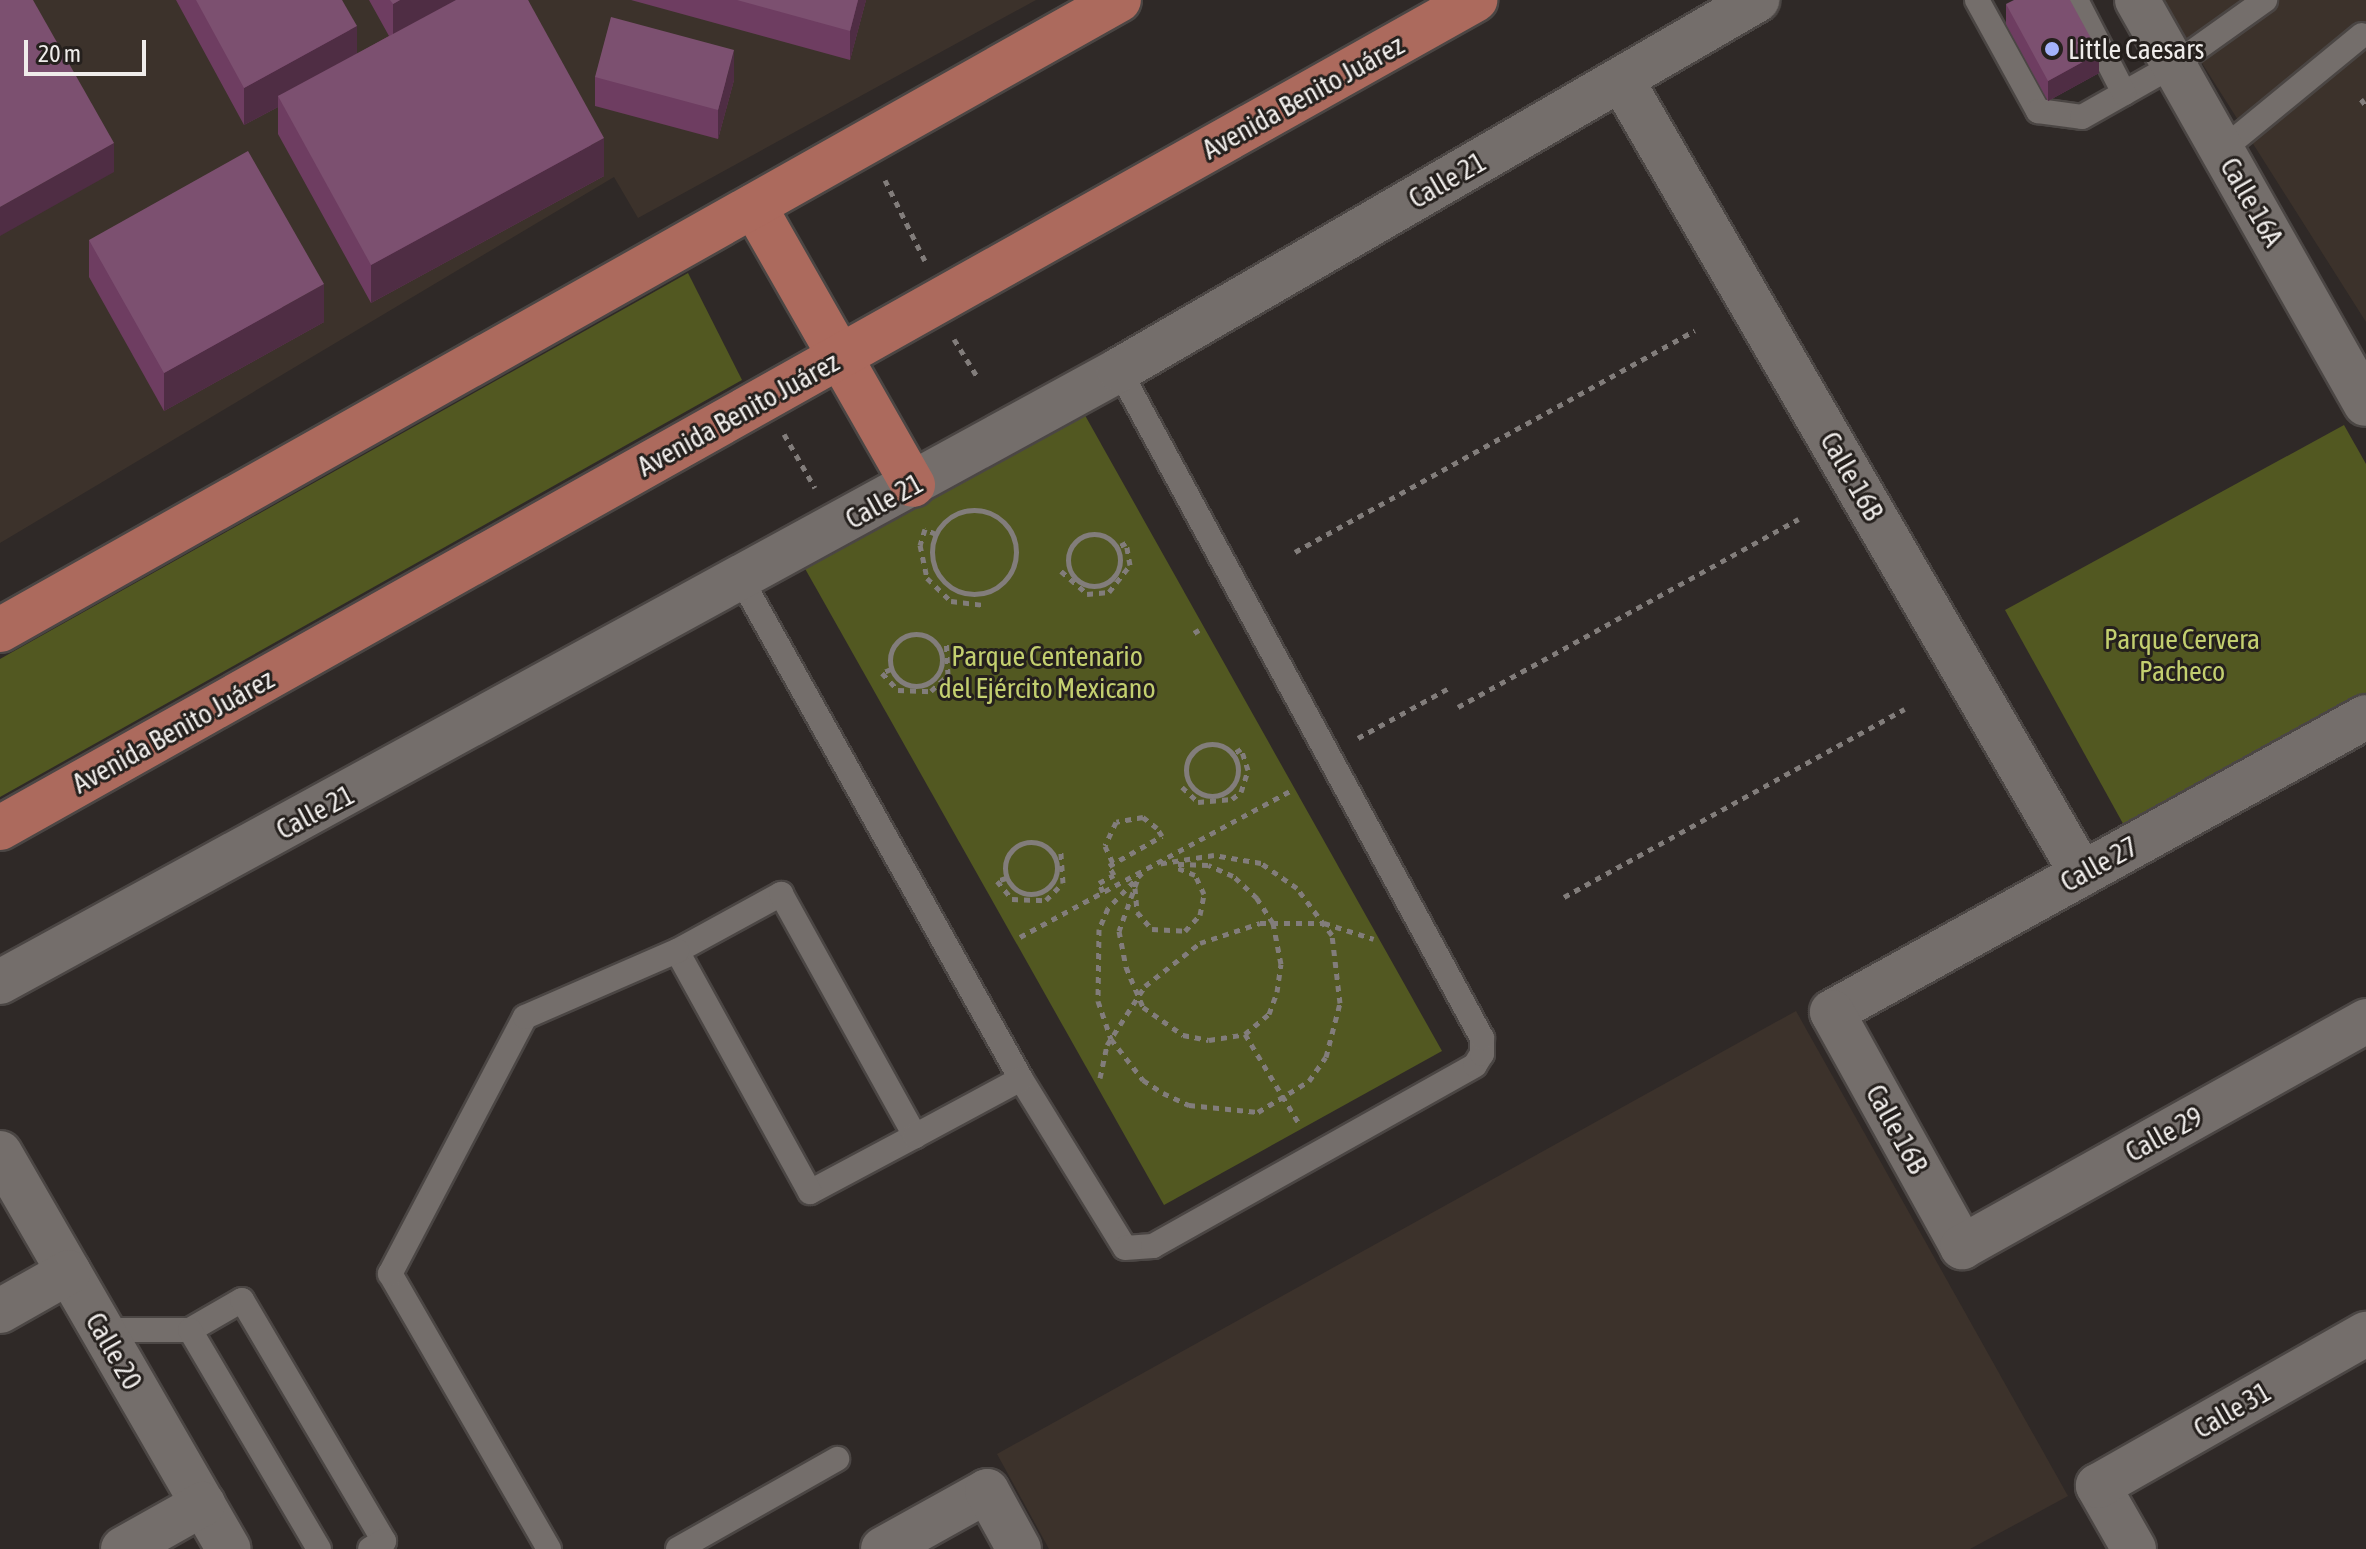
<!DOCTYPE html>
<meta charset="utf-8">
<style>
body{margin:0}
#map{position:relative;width:2366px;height:1549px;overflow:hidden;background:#2f2927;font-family:"Asap Condensed",sans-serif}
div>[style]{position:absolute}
.built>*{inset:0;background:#3c322b}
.green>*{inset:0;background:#525821}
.path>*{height:5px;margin-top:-2.5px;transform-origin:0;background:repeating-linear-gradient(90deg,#827d7b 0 6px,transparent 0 12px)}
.path>.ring{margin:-2.5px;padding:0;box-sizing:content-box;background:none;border:5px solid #827d7b;border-radius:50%}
.roads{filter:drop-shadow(2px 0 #4b4644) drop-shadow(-2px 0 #4b4644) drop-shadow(0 2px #4b4644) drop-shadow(0 -2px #4b4644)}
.lane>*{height:24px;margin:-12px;padding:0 12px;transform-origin:12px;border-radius:12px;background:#746e6b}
.street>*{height:44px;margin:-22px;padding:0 22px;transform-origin:22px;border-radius:22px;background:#746e6b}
.primary>*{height:44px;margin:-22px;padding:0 22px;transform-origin:22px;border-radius:22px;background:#ac6a5d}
.wall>*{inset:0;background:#6e3d61}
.shaded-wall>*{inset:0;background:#4f2d44}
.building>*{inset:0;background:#7c5070}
.dots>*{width:22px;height:22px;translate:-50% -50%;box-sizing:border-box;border:4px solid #25201d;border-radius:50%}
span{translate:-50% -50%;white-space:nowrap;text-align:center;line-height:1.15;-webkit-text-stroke:6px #25201d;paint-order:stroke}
.poi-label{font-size:28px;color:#efecea}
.left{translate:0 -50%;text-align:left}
.street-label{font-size:28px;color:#efecea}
.park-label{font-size:28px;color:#c3cf6f}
.scale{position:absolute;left:24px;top:40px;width:122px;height:36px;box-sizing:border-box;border:4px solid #efecea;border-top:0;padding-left:10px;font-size:24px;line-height:28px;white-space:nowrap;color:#efecea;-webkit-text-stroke:6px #25201d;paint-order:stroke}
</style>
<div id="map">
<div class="built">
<i style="clip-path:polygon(0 0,1036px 0,638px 218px,614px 177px,0 543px)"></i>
<i style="clip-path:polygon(2162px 0,2366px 0,2366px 322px)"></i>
<i style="clip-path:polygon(1796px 1011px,2068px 1496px,1970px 1549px,1049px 1549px,997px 1454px)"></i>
</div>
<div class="green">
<i style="clip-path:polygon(688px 273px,742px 380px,0 797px,0 659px)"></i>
<i style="clip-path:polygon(1082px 410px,1442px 1051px,1164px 1205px,803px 565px)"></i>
<i style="clip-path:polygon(2344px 425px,2366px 464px,2366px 697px,2126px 829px,2005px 610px)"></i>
</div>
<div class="path">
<i style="left:2361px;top:99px;width:9px;rotate:54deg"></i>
<i style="left:885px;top:180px;width:90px;rotate:63.7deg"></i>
<i style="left:954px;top:339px;width:46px;rotate:58.4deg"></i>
<i style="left:784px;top:434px;width:62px;rotate:60.1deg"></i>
<i class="ring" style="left:932px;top:510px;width:79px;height:79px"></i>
<i class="ring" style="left:1068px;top:534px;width:47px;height:47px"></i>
<i style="left:936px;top:534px;width:12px;rotate:-156deg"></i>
<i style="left:925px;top:529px;width:17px;rotate:107deg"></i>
<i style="left:920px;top:545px;width:34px;rotate:78deg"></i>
<i style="left:927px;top:578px;width:33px;rotate:44deg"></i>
<i style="left:951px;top:601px;width:34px;rotate:7deg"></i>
<i style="left:1295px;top:552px;width:457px;rotate:-29deg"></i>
<i style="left:1061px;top:571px;width:35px;rotate:41deg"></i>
<i style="left:1087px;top:594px;width:22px;rotate:-5deg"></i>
<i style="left:1109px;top:592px;width:34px;rotate:-52deg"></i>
<i style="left:1130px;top:565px;width:22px;rotate:-100deg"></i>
<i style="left:1126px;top:543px;width:9px;rotate:153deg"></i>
<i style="left:1194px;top:633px;width:6px;rotate:-31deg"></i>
<i class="ring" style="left:890px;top:634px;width:47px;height:47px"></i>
<i style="left:891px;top:669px;width:10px;rotate:156deg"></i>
<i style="left:882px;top:673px;width:23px;rotate:47deg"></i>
<i style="left:898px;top:690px;width:33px;rotate:2deg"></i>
<i style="left:931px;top:691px;width:23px;rotate:-43deg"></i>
<i style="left:948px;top:675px;width:33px;rotate:-93deg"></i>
<i style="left:1458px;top:707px;width:389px;rotate:-28.9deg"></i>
<i style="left:1358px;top:738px;width:102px;rotate:-28.8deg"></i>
<i class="ring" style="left:1186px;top:744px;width:47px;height:47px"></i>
<i style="left:1182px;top:787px;width:22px;rotate:43deg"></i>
<i style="left:1198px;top:802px;width:34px;rotate:-5deg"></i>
<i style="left:1232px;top:799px;width:11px;rotate:-38deg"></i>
<i style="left:1241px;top:792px;width:23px;rotate:-72deg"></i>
<i style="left:1248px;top:770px;width:22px;rotate:-108deg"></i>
<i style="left:1241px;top:749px;width:9px;rotate:148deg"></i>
<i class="ring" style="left:1005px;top:842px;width:47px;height:47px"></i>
<i style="left:1142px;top:873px;width:49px;rotate:134.2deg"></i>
<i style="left:1108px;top:908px;width:23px;rotate:113deg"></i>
<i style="left:1099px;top:929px;width:72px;rotate:90.8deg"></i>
<i style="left:1098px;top:1001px;width:40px;rotate:71.1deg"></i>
<i style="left:1111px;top:1039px;width:52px;rotate:52deg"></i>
<i style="left:1143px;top:1080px;width:24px;rotate:33deg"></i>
<i style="left:1163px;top:1093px;width:29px;rotate:25deg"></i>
<i style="left:1189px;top:1105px;width:69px;rotate:5.8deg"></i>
<i style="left:1258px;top:1112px;width:60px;rotate:-31.3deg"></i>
<i style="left:1309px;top:1081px;width:29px;rotate:-55deg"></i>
<i style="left:1326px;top:1057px;width:56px;rotate:-75.5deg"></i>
<i style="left:1340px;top:1003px;width:68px;rotate:-96.7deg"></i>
<i style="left:1332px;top:935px;width:59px;rotate:-126.7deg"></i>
<i style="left:1297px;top:888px;width:44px;rotate:-145.2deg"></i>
<i style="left:1261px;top:863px;width:48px;rotate:-170.3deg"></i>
<i style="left:1214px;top:855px;width:58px;rotate:171deg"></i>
<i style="left:1006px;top:878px;width:9px;rotate:162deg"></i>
<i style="left:997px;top:881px;width:23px;rotate:50deg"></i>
<i style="left:1012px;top:899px;width:34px;rotate:2deg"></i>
<i style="left:1046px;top:900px;width:24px;rotate:-45deg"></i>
<i style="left:1063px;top:883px;width:32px;rotate:-94deg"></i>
<i style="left:1137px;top:881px;width:53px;rotate:109.8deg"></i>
<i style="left:1119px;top:931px;width:37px;rotate:79deg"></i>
<i style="left:1126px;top:967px;width:43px;rotate:67deg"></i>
<i style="left:1143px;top:1007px;width:49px;rotate:35deg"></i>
<i style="left:1183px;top:1035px;width:26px;rotate:11deg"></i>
<i style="left:1209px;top:1040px;width:36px;rotate:-9deg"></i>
<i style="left:1245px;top:1034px;width:31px;rotate:-40deg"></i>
<i style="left:1269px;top:1014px;width:23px;rotate:-70deg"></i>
<i style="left:1277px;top:992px;width:28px;rotate:-82deg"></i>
<i style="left:1281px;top:964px;width:42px;rotate:-101deg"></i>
<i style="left:1273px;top:923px;width:30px;rotate:-123deg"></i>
<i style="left:1257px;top:898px;width:33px;rotate:-137deg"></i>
<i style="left:1233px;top:876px;width:27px;rotate:-156deg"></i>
<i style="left:1208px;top:865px;width:34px;rotate:-178deg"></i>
<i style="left:1135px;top:888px;width:24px;rotate:85deg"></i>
<i style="left:1137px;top:912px;width:23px;rotate:49deg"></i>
<i style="left:1152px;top:929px;width:33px;rotate:3deg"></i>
<i style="left:1185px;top:931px;width:22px;rotate:-47deg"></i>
<i style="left:1200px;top:915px;width:21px;rotate:-79deg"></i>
<i style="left:1204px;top:894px;width:21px;rotate:-115deg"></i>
<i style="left:1195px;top:875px;width:22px;rotate:-158deg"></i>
<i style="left:1103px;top:892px;width:10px;rotate:-114deg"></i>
<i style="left:1099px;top:883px;width:17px;rotate:-28deg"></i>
<i style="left:1114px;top:875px;width:10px;rotate:-119deg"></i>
<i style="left:1109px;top:866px;width:61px;rotate:-29.5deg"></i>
<i style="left:1162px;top:836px;width:9px;rotate:-122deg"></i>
<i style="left:1157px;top:828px;width:18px;rotate:-142deg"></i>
<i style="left:1143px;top:817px;width:27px;rotate:170deg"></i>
<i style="left:1116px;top:822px;width:26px;rotate:115deg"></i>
<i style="left:1105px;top:846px;width:19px;rotate:65deg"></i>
<i style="left:1564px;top:897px;width:389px;rotate:-28.9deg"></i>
<i style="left:1020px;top:937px;width:307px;rotate:-28.4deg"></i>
<i style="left:1245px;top:1034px;width:106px;rotate:58.9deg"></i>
<i style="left:1100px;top:1078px;width:34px;rotate:-78deg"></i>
<i style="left:1107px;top:1045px;width:70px;rotate:-57.2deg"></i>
<i style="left:1145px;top:986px;width:70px;rotate:-38deg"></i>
<i style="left:1200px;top:943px;width:63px;rotate:-18.4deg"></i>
<i style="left:1260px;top:923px;width:64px"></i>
<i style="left:1324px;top:923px;width:52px;rotate:17.7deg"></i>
</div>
<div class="roads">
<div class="lane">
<i style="left:1977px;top:0;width:127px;rotate:61.2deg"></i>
<i style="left:2038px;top:111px;width:44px;rotate:7.8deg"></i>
<i style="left:2082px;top:117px;width:106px;rotate:-29.5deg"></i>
<i style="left:2174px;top:65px;width:112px;rotate:-35.5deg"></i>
<i style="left:2076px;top:0;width:105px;rotate:62.7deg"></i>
<i style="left:2222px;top:150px;width:181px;rotate:-39.4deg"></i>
<i style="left:742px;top:581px;width:571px;rotate:60.74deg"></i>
<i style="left:1021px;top:1079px;width:198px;rotate:58.4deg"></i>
<i style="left:1125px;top:1248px;width:28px;rotate:-4deg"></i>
<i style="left:1153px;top:1246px;width:369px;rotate:-29.3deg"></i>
<i style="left:1475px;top:1065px;width:13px;rotate:-58deg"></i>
<i style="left:1482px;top:1054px;width:16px;rotate:-90deg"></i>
<i style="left:1482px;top:1038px;width:760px;rotate:-118.52deg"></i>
<i style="left:915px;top:1136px;width:119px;rotate:151.9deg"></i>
<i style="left:810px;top:1192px;width:275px;rotate:-118.9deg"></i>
<i style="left:677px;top:951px;width:119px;rotate:-28.7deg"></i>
<i style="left:781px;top:894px;width:277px;rotate:61deg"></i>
<i style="left:915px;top:1136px;width:120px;rotate:-28.3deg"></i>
<i style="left:102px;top:1330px;width:88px"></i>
<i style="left:190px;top:1330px;width:60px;rotate:-30deg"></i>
<i style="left:242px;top:1300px;width:280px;rotate:59.5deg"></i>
<i style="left:384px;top:1541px;width:16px;rotate:150deg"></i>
<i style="left:190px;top:1330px;width:254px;rotate:59.5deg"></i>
<i style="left:549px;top:1549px;width:318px;rotate:-120deg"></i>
<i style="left:390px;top:1274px;width:290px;rotate:-62.3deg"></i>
<i style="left:525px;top:1017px;width:166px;rotate:-23.5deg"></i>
<i style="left:678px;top:1549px;width:183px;rotate:-29.5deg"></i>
</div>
<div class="street">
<i style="left:2137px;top:0;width:464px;rotate:60.5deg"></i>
<i style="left:1621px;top:79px;width:919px;rotate:59.89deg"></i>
<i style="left:2366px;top:717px;width:610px;rotate:151.08deg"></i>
<i style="left:1832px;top:1012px;width:269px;rotate:61deg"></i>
<i style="left:1962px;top:1247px;width:463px;rotate:-29.2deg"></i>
<i style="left:0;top:982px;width:1275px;rotate:-28.67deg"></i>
<i style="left:1119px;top:370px;width:738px;rotate:-30.11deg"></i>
<i style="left:0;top:1153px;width:457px;rotate:60deg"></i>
<i style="left:0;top:1311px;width:79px;rotate:-29.5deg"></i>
<i style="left:123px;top:1549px;width:92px;rotate:-29.4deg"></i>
<i style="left:883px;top:1549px;width:119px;rotate:-29.1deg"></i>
<i style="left:987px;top:1491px;width:66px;rotate:61.1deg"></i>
<i style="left:2134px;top:1549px;width:73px;rotate:-119.7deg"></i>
<i style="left:2098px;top:1486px;width:308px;rotate:-29.6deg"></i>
</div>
<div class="primary">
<i style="left:754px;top:206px;width:321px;rotate:60.3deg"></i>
<i style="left:0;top:630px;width:1284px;rotate:-29.38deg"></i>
<i style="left:0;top:828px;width:1692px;rotate:-29.31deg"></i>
</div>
</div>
<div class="wall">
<i style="clip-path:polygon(176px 0,342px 0,357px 54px,389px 36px,369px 0,528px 0,604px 176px,371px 303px,278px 134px,278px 107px,244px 125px)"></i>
<i style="clip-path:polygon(631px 0,866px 0,850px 60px)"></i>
<i style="clip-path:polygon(2006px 4px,2099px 73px,2048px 101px,2006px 24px)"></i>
<i style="clip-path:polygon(595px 77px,734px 80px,718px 139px,595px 106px)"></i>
<i style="clip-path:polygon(89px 240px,324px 322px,164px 411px,89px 277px)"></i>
</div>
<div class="shaded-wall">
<i style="clip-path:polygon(400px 0,469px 0,393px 42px,393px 4px)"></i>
<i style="clip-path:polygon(858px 0,866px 0,850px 60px,850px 31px)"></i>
<i style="clip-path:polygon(357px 26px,357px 64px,278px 96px,278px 107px,244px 125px,244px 88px)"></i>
<i style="clip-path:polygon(734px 50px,734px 80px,718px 139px,718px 110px)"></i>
<i style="clip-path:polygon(2099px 53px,2099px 73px,2048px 101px,2048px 81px)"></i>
<i style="clip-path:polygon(604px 138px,604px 176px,371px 303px,371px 265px)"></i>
<i style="clip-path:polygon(114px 143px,114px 172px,0 236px,0 207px)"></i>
<i style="clip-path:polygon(324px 284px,324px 322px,164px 411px,164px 373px)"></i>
</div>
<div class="building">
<i style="clip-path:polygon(0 0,33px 0,114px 143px,0 207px)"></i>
<i style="clip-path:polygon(196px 0,342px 0,357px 26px,244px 88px)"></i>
<i style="clip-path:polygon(390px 0,400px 0,393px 4px)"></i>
<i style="clip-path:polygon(456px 0,528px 0,604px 138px,371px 265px,278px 96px)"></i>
<i style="clip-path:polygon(737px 0,858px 0,850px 31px)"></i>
<i style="clip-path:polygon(2014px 0,2070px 0,2099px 53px,2048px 81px,2006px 4px)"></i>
<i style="clip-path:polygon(611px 17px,734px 50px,718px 110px,595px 77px)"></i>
<i style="clip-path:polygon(248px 151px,324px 284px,164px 373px,89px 240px)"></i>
</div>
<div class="dots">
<i style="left:2052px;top:49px;background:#a4b2fc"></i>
</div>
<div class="poi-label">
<span class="left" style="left:2068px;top:49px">Little Caesars</span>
</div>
<div class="street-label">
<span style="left:1303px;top:97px;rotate:-29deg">Avenida Benito Juárez</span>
<span style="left:1447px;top:180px;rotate:-30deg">Calle 21</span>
<span style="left:2252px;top:202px;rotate:60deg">Calle 16A</span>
<span style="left:738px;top:414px;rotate:-29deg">Avenida Benito Juárez</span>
<span style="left:1852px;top:476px;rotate:60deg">Calle 16B</span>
<span style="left:884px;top:501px;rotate:-29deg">Calle 21</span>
<span style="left:173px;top:731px;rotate:-29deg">Avenida Benito Juárez</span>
<span style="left:315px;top:812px;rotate:-28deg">Calle 21</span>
<span style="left:2099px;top:864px;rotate:-29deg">Calle 27</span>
<span style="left:1897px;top:1129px;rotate:61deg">Calle 16B</span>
<span style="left:2164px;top:1134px;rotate:-29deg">Calle 29</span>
<span style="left:114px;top:1351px;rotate:60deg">Calle 20</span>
<span style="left:2232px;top:1410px;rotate:-30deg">Calle 31</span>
</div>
<div class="park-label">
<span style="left:2182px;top:655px">Parque Cervera<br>Pacheco</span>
<span style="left:1047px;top:672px">Parque Centenario<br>del Ejército Mexicano</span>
</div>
<div class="scale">20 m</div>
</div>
